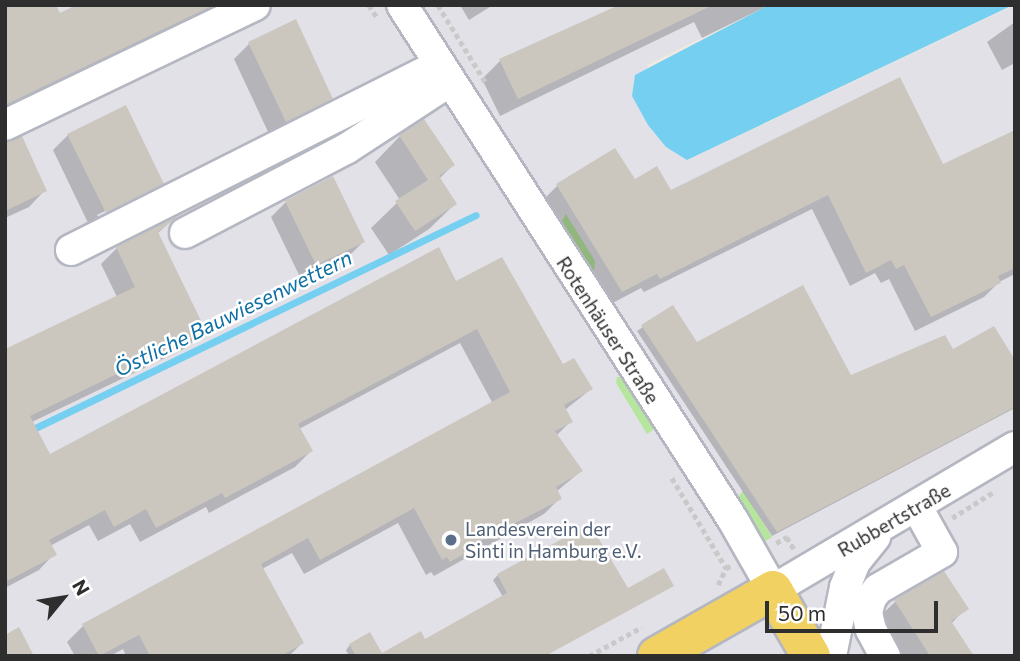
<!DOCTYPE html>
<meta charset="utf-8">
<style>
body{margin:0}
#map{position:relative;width:1020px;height:661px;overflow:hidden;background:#efe9e1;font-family:Commissioner,sans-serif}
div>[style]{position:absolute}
.industrial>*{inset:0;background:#e3e1e8}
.green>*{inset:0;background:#b6e59e}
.water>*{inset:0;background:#75cff0}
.shadow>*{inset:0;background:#0003}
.stream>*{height:7px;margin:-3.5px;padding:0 3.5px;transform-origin:3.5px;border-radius:3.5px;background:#75cff0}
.building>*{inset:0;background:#cbc7bf}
.path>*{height:4.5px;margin-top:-2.25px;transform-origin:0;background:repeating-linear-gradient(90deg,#c9c9c9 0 5px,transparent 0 8.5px)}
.roads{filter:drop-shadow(2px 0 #b4b7c1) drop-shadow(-2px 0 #b4b7c1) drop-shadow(0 2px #b4b7c1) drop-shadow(0 -2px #b4b7c1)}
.minor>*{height:30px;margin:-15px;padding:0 15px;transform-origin:15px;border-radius:15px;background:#fff}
.major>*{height:38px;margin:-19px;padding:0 19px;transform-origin:19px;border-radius:19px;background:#f2d163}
.dots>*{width:19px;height:19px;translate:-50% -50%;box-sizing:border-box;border:4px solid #fff;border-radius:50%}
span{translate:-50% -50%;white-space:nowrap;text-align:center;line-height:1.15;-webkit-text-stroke:5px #fff;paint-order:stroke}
.street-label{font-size:19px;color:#2e2e2e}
.service-label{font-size:19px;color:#4e5e75}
.left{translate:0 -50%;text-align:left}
.water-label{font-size:21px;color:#0d6fa3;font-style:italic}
.frame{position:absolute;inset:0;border:7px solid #2e2e2e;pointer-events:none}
.north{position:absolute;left:28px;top:563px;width:70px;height:70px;-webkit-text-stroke:5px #fff;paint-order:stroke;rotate:60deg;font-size:19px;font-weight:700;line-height:28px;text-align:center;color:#2e2e2e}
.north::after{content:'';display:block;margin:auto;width:24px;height:32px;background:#2e2e2e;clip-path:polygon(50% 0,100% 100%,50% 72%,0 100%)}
.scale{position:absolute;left:765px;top:601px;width:173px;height:32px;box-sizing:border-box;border:4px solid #2e2e2e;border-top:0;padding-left:9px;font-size:21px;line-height:24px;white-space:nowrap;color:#2e2e2e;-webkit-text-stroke:5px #fff;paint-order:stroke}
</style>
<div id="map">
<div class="industrial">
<i style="clip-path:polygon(5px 5px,769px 5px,647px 65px,688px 160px,1015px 5px,1015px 656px,5px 656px)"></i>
</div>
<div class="green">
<i style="clip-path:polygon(566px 214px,595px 261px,594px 271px,586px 270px,559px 226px)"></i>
<i style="clip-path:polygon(617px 377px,626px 377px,657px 427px,647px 434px,616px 383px)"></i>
<i style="clip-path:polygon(743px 491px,772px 537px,764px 542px,734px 501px)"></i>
</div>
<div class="water">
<i style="clip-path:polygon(769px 5px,1013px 5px,687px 160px,666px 147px,648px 125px,632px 96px,635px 75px)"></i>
</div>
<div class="shadow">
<i style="clip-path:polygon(5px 5px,59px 15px,81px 5px,229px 5px,5px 115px)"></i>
<i style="clip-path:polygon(460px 5px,493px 5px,469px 20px)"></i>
<i style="clip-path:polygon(620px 5px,769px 5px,702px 38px,694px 22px,500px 116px,482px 79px,500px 61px)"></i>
<i style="clip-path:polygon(295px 22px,331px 98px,316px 113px,270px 136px,234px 59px,249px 44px)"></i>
<i style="clip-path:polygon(1015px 22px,1015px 63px,1002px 70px,987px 42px)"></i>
<i style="clip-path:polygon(evenodd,68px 135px,162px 183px,147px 198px,90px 227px,53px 150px,68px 135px,147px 190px,147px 194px,99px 218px,97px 215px,147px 190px)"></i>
<i style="clip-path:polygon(400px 136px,453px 165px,439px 179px,455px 204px,429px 229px,389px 255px,371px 228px,400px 200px,375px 162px)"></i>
<i style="clip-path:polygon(1015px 140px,1015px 274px,999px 282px,984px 297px,915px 331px,889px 279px,881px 283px,875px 273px,850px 286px,812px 209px,644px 292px,641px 288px,607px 306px,542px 201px,557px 186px,634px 181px,670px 192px,942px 166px)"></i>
<i style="clip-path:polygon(5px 143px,45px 190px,29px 207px,5px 218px)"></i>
<i style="clip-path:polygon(286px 202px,363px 242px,348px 257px,301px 279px,271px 217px)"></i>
<i style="clip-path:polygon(171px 221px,157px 234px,204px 331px,188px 347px,32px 422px,49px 457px,455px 283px,591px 389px,565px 410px,571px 421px,556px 436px,581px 471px,556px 492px,560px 498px,544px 514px,434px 576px,431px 572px,426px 575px,398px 523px,304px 574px,292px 553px,262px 569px,302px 643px,289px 656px,126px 656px,123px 649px,110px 656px,75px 656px,67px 642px,83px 626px,493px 404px,460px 343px,299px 429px,311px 451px,295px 467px,209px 513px,206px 507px,140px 542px,130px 524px,98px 541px,89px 525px,50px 546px,54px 554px,39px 570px,5px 588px,5px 351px,117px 297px,101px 264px,117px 248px)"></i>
<i style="clip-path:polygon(673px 307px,696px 344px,850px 377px,952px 352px,1015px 364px,1015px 408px,772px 536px,637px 331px)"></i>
<i style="clip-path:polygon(944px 573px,966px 608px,951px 624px,972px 656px,888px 656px,869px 627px,895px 602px)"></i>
<i style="clip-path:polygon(498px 575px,627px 590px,672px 586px,544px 656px,349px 656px,346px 650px,350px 645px,381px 655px,424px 641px,503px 597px,493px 580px)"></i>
</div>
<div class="stream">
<i style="left:29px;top:431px;width:496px;rotate:-25.8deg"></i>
</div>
<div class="building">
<i style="clip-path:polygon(5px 5px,56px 5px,60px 13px,76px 5px,214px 5px,5px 105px)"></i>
<i style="clip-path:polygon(619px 5px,713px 5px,518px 99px,499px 59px)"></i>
<i style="clip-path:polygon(296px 19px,333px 99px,286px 122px,248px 42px)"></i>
<i style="clip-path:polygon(900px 77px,943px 164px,1015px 130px,1015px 268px,998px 276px,1001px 283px,931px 317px,904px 265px,896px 269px,891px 260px,866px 273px,828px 195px,660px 279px,657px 274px,622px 292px,556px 184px,615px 148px,635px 179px,657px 166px,671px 190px)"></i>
<i style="clip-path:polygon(126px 105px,164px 184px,106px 213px,67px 134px)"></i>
<i style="clip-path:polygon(424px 119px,455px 165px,439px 176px,457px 204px,415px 231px,395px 201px,428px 180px,399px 135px)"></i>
<i style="clip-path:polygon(22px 136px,47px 191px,5px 211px,5px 142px)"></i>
<i style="clip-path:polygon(333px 176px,365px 242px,316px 265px,285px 201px)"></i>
<i style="clip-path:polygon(179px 215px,158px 232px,206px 331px,30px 416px,50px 454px,439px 247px,456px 281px,502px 257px,563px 364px,574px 358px,593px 389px,564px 405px,573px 422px,555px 431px,583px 471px,556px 487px,562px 499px,463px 550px,466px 553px,450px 562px,447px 557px,442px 560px,414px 508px,320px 560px,308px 538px,261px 564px,304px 643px,281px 656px,150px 656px,139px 635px,99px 656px,82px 624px,510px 392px,477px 329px,298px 424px,313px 451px,225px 498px,222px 493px,156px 528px,146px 509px,114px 527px,105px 510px,49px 540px,57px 555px,5px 582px,5px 349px,135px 287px,116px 247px)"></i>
<i style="clip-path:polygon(803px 285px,851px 375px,945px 335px,953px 349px,994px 326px,1015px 360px,1015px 407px,777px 532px,641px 325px,673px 305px,697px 342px)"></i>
<i style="clip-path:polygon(590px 524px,628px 588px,664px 568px,674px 586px,545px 656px,356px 656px,349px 644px,370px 632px,382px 653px,421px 631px,425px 639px,507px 593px,497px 574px)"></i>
<i style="clip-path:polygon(944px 571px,969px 609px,951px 621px,974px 656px,930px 656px,894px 600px)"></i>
<i style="clip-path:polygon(19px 627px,34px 656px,5px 656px,5px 635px)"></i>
</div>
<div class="path">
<i style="left:369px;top:5px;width:17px;rotate:57deg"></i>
<i style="left:438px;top:5px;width:92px;rotate:58.4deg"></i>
<i style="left:672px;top:478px;width:105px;rotate:59deg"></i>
<i style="left:726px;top:568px;width:5px;rotate:-22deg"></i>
<i style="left:952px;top:518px;width:51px;rotate:-32.1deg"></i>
<i style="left:776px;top:543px;width:13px;rotate:-29deg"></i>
<i style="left:787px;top:537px;width:14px;rotate:60deg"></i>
<i style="left:718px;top:585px;width:19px;rotate:-65deg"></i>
<i style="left:589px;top:656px;width:60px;rotate:-28.7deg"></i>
</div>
<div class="roads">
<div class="minor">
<i style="left:402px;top:5px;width:612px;rotate:57.27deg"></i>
<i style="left:733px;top:520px;width:81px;rotate:60.3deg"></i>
<i style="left:773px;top:590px;width:281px;rotate:-30.6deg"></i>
<i style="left:5px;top:125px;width:277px;rotate:-25.6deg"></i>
<i style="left:185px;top:233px;width:182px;rotate:-27.6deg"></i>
<i style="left:346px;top:149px;width:124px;rotate:-33.2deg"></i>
<i style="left:71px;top:250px;width:412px;rotate:-26.7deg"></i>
<i style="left:831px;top:656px;width:70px;rotate:-78.5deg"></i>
<i style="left:845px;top:587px;width:27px;rotate:-68deg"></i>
<i style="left:855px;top:562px;width:32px;rotate:-51deg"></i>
<i style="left:885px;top:656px;width:30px;rotate:-118deg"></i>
<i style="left:871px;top:630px;width:18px;rotate:-103deg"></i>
<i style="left:867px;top:612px;width:15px;rotate:-74deg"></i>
<i style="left:871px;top:598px;width:11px;rotate:-52deg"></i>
<i style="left:878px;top:589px;width:74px;rotate:-30deg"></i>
<i style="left:942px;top:552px;width:51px;rotate:-119.1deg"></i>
</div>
<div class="major">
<i style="left:657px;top:656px;width:133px;rotate:-29.6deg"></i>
<i style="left:773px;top:590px;width:76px;rotate:60.1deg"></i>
</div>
</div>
<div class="dots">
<i style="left:451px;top:540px;background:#5c6f8a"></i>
</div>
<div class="street-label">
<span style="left:608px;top:330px;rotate:57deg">Rotenhäuser Straße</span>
<span style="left:894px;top:520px;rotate:-30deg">Rubbertstraße</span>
</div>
<div class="service-label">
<span class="left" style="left:465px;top:540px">Landesverein der<br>Sinti in Hamburg e.V.</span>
</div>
<div class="water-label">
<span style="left:233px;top:313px;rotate:-26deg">Östliche Bauwiesenwettern</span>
</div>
<div class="frame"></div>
<div class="north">N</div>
<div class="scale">50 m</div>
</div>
